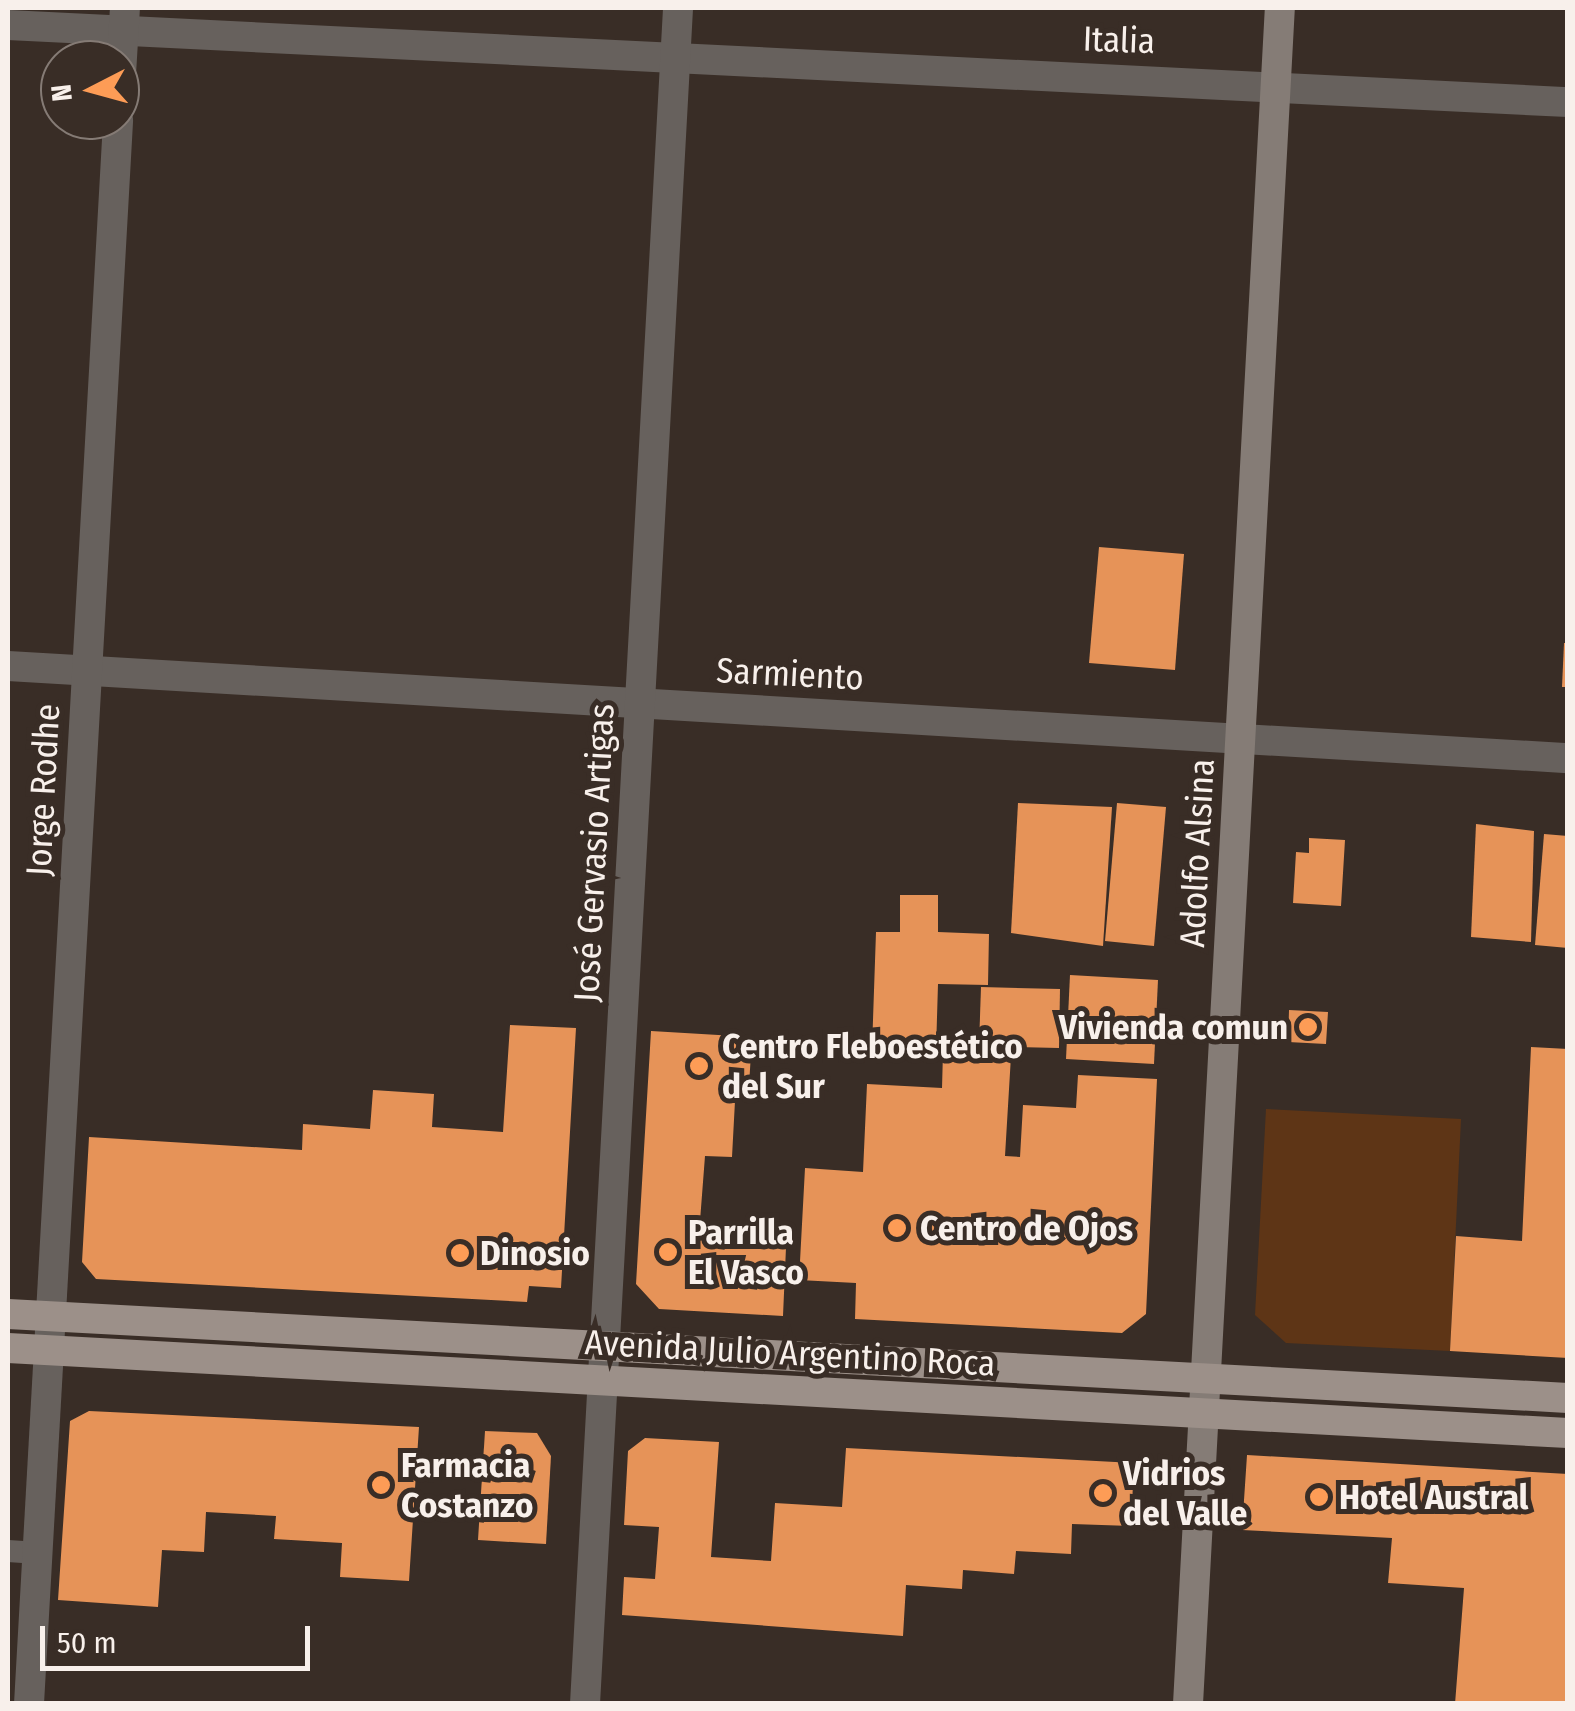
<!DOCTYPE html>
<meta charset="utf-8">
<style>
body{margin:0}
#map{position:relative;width:1575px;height:1711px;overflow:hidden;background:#392d26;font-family:"Fira Sans Condensed",sans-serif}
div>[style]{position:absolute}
.green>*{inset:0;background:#5e3516}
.building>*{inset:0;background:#e69358}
.lane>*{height:22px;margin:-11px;padding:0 11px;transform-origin:11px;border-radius:11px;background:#67615d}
.street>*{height:30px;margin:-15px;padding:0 15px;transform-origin:15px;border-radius:15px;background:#67615d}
.secondary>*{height:30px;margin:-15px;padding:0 15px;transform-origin:15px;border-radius:15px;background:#857c76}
.primary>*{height:30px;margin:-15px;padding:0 15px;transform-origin:15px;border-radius:15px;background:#9c9089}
.dots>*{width:28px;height:28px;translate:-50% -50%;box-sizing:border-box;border:5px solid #392d26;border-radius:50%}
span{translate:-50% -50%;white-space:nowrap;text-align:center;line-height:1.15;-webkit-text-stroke:10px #392d26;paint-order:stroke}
.street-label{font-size:35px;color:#f8f0eb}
.poi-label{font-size:35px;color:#f8f0eb;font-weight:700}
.right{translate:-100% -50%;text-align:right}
.left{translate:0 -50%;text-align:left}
.frame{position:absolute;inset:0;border:10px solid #f8f0eb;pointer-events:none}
.north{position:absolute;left:40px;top:40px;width:100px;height:100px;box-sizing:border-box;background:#392d26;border:2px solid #857b75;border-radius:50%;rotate:264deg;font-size:28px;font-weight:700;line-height:40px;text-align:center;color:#f8f0eb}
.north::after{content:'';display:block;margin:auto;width:35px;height:45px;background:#fd9c56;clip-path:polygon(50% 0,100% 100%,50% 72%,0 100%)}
.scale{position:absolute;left:40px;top:1626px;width:270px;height:45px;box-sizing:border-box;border:5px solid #f8f0eb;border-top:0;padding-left:12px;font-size:30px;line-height:35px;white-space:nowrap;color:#f8f0eb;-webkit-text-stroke:8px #392d26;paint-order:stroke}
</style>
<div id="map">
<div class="green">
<i style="clip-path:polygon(1266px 1109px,1461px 1119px,1450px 1351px,1286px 1343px,1255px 1315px)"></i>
</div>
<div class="building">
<i style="clip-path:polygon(1099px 547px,1184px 554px,1175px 670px,1089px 663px)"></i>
<i style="clip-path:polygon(1564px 643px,1568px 643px,1568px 687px,1562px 687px)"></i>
<i style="clip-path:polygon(1018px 803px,1112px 807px,1103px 946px,1011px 933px)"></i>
<i style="clip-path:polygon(1117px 803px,1166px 807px,1154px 946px,1105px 941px)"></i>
<i style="clip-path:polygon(1476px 824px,1534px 831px,1531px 942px,1471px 937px)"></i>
<i style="clip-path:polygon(1544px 834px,1568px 836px,1568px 948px,1535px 945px)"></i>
<i style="clip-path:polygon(1309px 838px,1345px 840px,1341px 906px,1293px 903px,1296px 852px,1309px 853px)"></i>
<i style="clip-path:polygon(900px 895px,938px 895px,938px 932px,989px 934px,988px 985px,938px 984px,936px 1051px,872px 1049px,876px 932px,900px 932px)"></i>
<i style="clip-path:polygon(1070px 975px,1158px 980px,1154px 1064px,1066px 1059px)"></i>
<i style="clip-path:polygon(981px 987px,1060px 989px,1059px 1048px,979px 1046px)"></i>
<i style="clip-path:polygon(1289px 1010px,1328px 1012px,1326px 1044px,1288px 1042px)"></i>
<i style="clip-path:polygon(510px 1025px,576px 1028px,561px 1288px,529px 1286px,527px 1302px,96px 1279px,82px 1262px,89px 1137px,302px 1150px,303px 1124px,370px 1129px,373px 1090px,434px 1094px,432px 1127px,503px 1132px)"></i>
<i style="clip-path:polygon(651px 1031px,752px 1037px,748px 1102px,735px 1101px,732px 1157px,705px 1156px,700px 1221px,787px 1225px,783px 1316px,659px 1309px,636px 1284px)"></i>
<i style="clip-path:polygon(1531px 1047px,1568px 1049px,1568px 1358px,1450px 1351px,1456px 1236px,1522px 1241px)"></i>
<i style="clip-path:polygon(943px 1052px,1011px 1056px,1005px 1156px,1020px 1157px,1023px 1105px,1076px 1108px,1078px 1075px,1157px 1079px,1146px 1314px,1122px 1333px,855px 1319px,856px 1283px,799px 1280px,805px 1168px,863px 1172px,867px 1084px,942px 1088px)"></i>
<i style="clip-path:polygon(89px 1411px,419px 1427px,409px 1581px,340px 1577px,342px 1543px,274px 1539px,276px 1516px,206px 1512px,204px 1552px,162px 1550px,158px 1607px,58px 1600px,70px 1421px)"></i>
<i style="clip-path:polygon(485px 1431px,537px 1433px,551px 1456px,546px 1544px,478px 1540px)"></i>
<i style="clip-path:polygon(645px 1438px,719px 1442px,711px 1557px,771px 1561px,775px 1503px,842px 1507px,846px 1448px,1134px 1463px,1131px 1526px,1072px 1524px,1071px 1554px,1016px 1551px,1014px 1574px,963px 1570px,962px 1589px,906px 1585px,903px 1636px,622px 1615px,624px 1577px,655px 1579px,659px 1527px,624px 1525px,628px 1451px)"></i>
<i style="clip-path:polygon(1247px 1455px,1568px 1474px,1568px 1704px,1455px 1704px,1464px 1588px,1388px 1583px,1392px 1538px,1242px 1530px)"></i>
</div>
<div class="lane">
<i style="left:8px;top:1551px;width:30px;rotate:4deg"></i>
</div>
<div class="street">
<i style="left:8px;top:25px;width:1562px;rotate:2.83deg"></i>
<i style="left:120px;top:91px;width:83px;rotate:-86.6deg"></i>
<i style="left:8px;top:666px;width:1563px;rotate:3.38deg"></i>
<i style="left:29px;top:1704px;width:1586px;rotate:-86.78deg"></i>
<i style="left:585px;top:1704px;width:1699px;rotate:-86.86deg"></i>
</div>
<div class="secondary">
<i style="left:1188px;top:1704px;width:1698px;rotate:-86.9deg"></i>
</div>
<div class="primary">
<i style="left:8px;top:1314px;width:1562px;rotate:3.08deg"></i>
<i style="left:8px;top:1348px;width:1562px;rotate:3.12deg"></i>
</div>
<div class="dots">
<i style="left:1308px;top:1027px;background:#fd9c56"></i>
<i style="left:699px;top:1066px;background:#fd9c56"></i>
<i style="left:897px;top:1228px;background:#fd9c56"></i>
<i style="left:668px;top:1252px;background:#fd9c56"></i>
<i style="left:460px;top:1253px;background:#fd9c56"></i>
<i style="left:381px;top:1485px;background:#fd9c56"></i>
<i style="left:1103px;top:1493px;background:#fd9c56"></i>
<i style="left:1319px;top:1497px;background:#fd9c56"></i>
</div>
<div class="street-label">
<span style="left:1119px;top:40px;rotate:2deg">Italia</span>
<span style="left:790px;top:674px;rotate:3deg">Sarmiento</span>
<span style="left:43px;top:790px;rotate:-87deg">Jorge Rodhe</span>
<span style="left:594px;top:853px;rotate:-87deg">José Gervasio Artigas</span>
<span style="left:1197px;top:853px;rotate:-87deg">Adolfo Alsina</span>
<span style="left:790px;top:1353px;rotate:3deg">Avenida Julio Argentino Roca</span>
</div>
<div class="poi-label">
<span class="right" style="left:1288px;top:1027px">Vivienda comun</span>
<span class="left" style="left:722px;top:1066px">Centro Fleboestético<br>del Sur</span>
<span class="left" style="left:920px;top:1228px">Centro de Ojos</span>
<span class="left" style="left:688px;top:1252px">Parrilla<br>El Vasco</span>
<span class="left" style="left:480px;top:1253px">Dinosio</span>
<span class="left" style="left:401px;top:1485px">Farmacia<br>Costanzo</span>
<span class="left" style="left:1123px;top:1493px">Vidrios<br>del Valle</span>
<span class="left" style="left:1339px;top:1497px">Hotel Austral</span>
</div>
<div class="frame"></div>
<div class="north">N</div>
<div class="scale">50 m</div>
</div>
